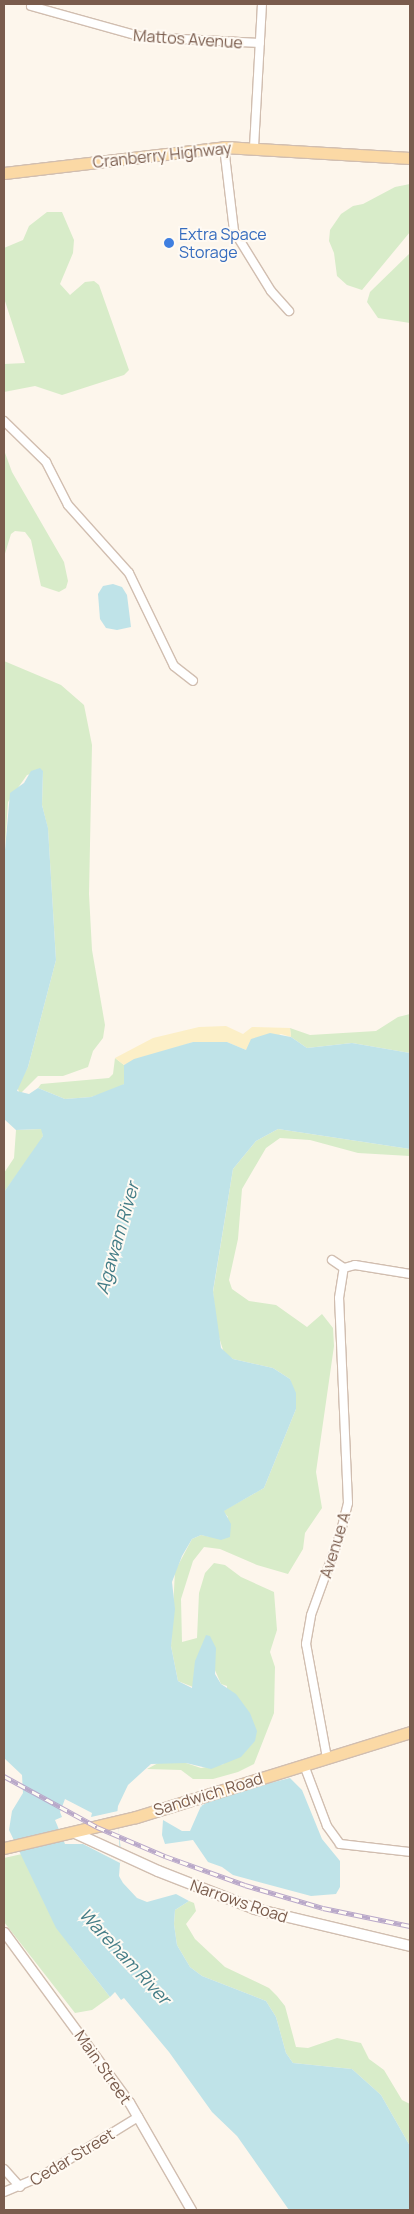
<!DOCTYPE html>
<style>
body{margin:0}
#map{position:relative;width:414px;height:2214px;overflow:hidden;background:#fdf6ec;font-family:Manrope,sans-serif}
div>[style]{position:absolute}
.green>*{inset:0;background:#d8ecc9}
.sand>*{inset:0;background:#fcefc7}
.water>*{inset:0;background:#bfe3e8}
.pier>*{inset:0;background:#fdf6ec}
.roads{filter:drop-shadow(1px 0 #d1beb0) drop-shadow(-1px 0 #d1beb0) drop-shadow(0 1px #d1beb0) drop-shadow(0 -1px #d1beb0)}
.minor>*{height:8px;margin:-4px;padding:0 4px;transform-origin:4px;border-radius:4px;background:#fff}
.tertiary>*{height:9px;margin:-4.5px;padding:0 4.5px;transform-origin:4.5px;border-radius:4.5px;background:#fff}
.secondary>*{height:10px;margin:-5px;padding:0 5px;transform-origin:5px;border-radius:5px;background:#fff}
.primary>*{height:11px;margin:-5.5px;padding:0 5.5px;transform-origin:5.5px;border-radius:5.5px;background:#fbd9a5}
.rail>*{height:4.5px;margin-top:-2.25px;transform-origin:0;background:repeating-linear-gradient(90deg,#fffaf3 0 8px,#b9a8c9 0 16px);box-sizing:border-box;border-block:1px solid #b9a8c9}
.dots>*{width:14px;height:14px;translate:-50% -50%;box-sizing:border-box;border:2px solid #fffaf3;border-radius:50%}
span{translate:-50% -50%;white-space:nowrap;text-align:center;line-height:1.15;-webkit-text-stroke:4px #fffaf3;paint-order:stroke}
.street-label{font-size:16px;color:#7a5c4d}
.shop-label{font-size:16px;color:#366cbe}
.left{translate:0 -50%;text-align:left}
.water-label{font-size:18px;color:#437c86;font-style:italic}
.frame{position:absolute;inset:0;border:5px solid #7a5c4d;pointer-events:none}
</style>
<div id="map">
<div class="green">
<i style="clip-path:polygon(410px 184px,410px 232px,362px 290px,347px 285px,337px 276px,334px 253px,329px 241px,330px 230px,341px 214px,353px 206px,363px 204px,395px 187px)"></i>
<i style="clip-path:polygon(47px 212px,62px 212px,74px 240px,73px 253px,60px 284px,70px 295px,85px 282px,94px 281px,99px 285px,129px 370px,124px 375px,62px 395px,35px 386px,4px 392px,4px 364px,25px 363px,4px 298px,4px 248px,23px 240px,29px 226px)"></i>
<i style="clip-path:polygon(410px 253px,410px 323px,378px 318px,367px 302px,370px 292px)"></i>
<i style="clip-path:polygon(4px 450px,12px 472px,64px 562px,68px 581px,66px 588px,59px 592px,41px 586px,31px 540px,25px 532px,15px 531px,11px 534px,4px 557px)"></i>
<i style="clip-path:polygon(4px 661px,61px 685px,84px 705px,92px 745px,89px 894px,92px 950px,105px 1025px,103px 1038px,93px 1051px,88px 1067px,63px 1076px,38px 1076px,20px 1094px,17px 1087px,28px 1067px,56px 960px,48px 829px,42px 805px,43px 771px,27px 775px,8px 802px,4px 861px)"></i>
<i style="clip-path:polygon(410px 1014px,410px 1053px,352px 1043px,307px 1048px,291px 1037px,290px 1028px,310px 1035px,376px 1031px,398px 1017px)"></i>
<i style="clip-path:polygon(115px 1058px,124px 1065px,124px 1084px,117px 1089px,91px 1097px,65px 1099px,38px 1088px,41px 1084px,109px 1078px,113px 1074px)"></i>
<i style="clip-path:polygon(42px 1129px,43px 1136px,35px 1150px,4px 1192px,4px 1173px,14px 1158px,16px 1130px)"></i>
<i style="clip-path:polygon(278px 1129px,410px 1149px,410px 1156px,358px 1153px,310px 1140px,280px 1138px,266px 1148px,242px 1189px,238px 1239px,229px 1280px,232px 1289px,249px 1301px,276px 1305px,307px 1327px,322px 1314px,333px 1328px,334px 1346px,316px 1472px,322px 1508px,305px 1533px,303px 1549px,288px 1574px,257px 1565px,220px 1549px,204px 1547px,193px 1561px,181px 1599px,182px 1642px,197px 1638px,199px 1593px,205px 1573px,214px 1563px,225px 1565px,241px 1577px,274px 1592px,277px 1630px,270px 1652px,275px 1667px,274px 1713px,254px 1764px,238px 1772px,213px 1779px,193px 1779px,181px 1770px,147px 1769px,160px 1762px,186px 1763px,201px 1768px,224px 1764px,227px 1686px,221px 1684px,214px 1668px,197px 1658px,193px 1687px,178px 1681px,171px 1646px,175px 1571px,192px 1539px,201px 1535px,211px 1537px,228px 1517px,223px 1511px,264px 1488px,296px 1409px,290px 1379px,273px 1368px,233px 1359px,224px 1353px,217px 1331px,213px 1292px,233px 1169px,256px 1141px)"></i>
<i style="clip-path:polygon(22px 1854px,71px 1947px,110px 1997px,92px 2010px,75px 2013px,4px 1922px,4px 1858px)"></i>
<i style="clip-path:polygon(189px 1901px,194px 1903px,196px 1911px,186px 1924px,195px 1939px,225px 1967px,269px 1988px,277px 1996px,285px 2006px,296px 2047px,308px 2048px,337px 2038px,361px 2043px,369px 2059px,384px 2070px,402px 2100px,410px 2104px,410px 2146px,381px 2095px,352px 2069px,293px 2063px,286px 2053px,276px 2017px,266px 2001px,202px 1976px,190px 1967px,177px 1945px,174px 1924px,175px 1910px)"></i>
</div>
<div class="sand">
<i style="clip-path:polygon(226px 1026px,243px 1034px,252px 1027px,290px 1028px,291px 1037px,281px 1034px,246px 1050px,227px 1042px,193px 1042px,124px 1065px,115px 1058px,153px 1038px,199px 1027px)"></i>
</div>
<div class="water">
<i style="clip-path:polygon(113px 584px,122px 587px,127px 595px,131px 627px,117px 630px,106px 628px,100px 619px,98px 594px,103px 586px)"></i>
<i style="clip-path:polygon(40px 768px,43px 771px,42px 805px,48px 828px,56px 960px,28px 1067px,17px 1091px,29px 1094px,38px 1088px,65px 1099px,91px 1097px,124px 1084px,124px 1065px,134px 1059px,193px 1042px,227px 1042px,246px 1050px,251px 1039px,270px 1033px,291px 1037px,307px 1048px,352px 1043px,410px 1053px,410px 1149px,278px 1129px,256px 1141px,233px 1169px,213px 1291px,221px 1348px,233px 1359px,273px 1368px,290px 1379px,296px 1393px,296px 1409px,264px 1488px,224px 1511px,231px 1524px,230px 1537px,221px 1540px,201px 1535px,192px 1539px,182px 1556px,172px 1582px,175px 1609px,171px 1646px,178px 1681px,192px 1688px,195px 1661px,206px 1635px,210px 1636px,216px 1648px,215px 1674px,221px 1684px,236px 1694px,250px 1713px,257px 1731px,255px 1741px,241px 1757px,211px 1769px,186px 1763px,151px 1764px,128px 1785px,118px 1806px,117px 1815px,121px 1851px,119px 1876px,123px 1883px,137px 1898px,147px 1902px,176px 1894px,189px 1901px,175px 1910px,174px 1924px,177px 1945px,190px 1967px,202px 1976px,266px 2001px,276px 2017px,286px 2053px,293px 2063px,352px 2069px,381px 2095px,410px 2146px,410px 2210px,289px 2210px,237px 2136px,212px 2112px,169px 2052px,124px 1998px,121px 2000px,115px 1992px,110px 1997px,56px 1928px,9px 1830px,12px 1811px,23px 1793px,22px 1775px,4px 1758px,4px 1192px,43px 1136px,41px 1129px,16px 1130px,4px 1119px,4px 861px,10px 793px,24px 783px,31px 771px)"></i>
<i style="clip-path:polygon(290px 1778px,302px 1790px,322px 1839px,340px 1861px,340px 1887px,336px 1894px,311px 1896px,233px 1875px,222px 1867px,208px 1862px,193px 1840px,165px 1844px,162px 1835px,163px 1820px,182px 1831px,190px 1831px,201px 1806px,218px 1796px)"></i>
</div>
<div class="pier">
<i style="clip-path:polygon(65px 1799px,92px 1813px,91px 1817px,118px 1811px,120px 1863px,83px 1844px,65px 1844px,55px 1820px,62px 1817px,60px 1812px)"></i>
</div>
<div class="roads">
<div class="minor">
<i style="left:31px;top:6px;width:115px;rotate:15.6deg"></i>
<i style="left:142px;top:37px;width:118px;rotate:2.9deg"></i>
<i style="left:224px;top:147px;width:85px;rotate:83.2deg"></i>
<i style="left:234px;top:231px;width:70px;rotate:58.3deg"></i>
<i style="left:271px;top:291px;width:27px;rotate:48deg"></i>
<i style="left:254px;top:147px;width:143px;rotate:-86.8deg"></i>
<i style="left:4px;top:421px;width:59px;rotate:44.3deg"></i>
<i style="left:46px;top:462px;width:48px;rotate:62.9deg"></i>
<i style="left:68px;top:505px;width:91px;rotate:48.1deg"></i>
<i style="left:129px;top:573px;width:103px;rotate:64.2deg"></i>
<i style="left:174px;top:666px;width:24px;rotate:38deg"></i>
<i style="left:332px;top:1260px;width:14px;rotate:34deg"></i>
<i style="left:344px;top:1268px;width:11px;rotate:-15deg"></i>
<i style="left:355px;top:1265px;width:56px;rotate:9.3deg"></i>
<i style="left:327px;top:1758px;width:116px;rotate:-100.4deg"></i>
<i style="left:306px;top:1644px;width:29px;rotate:-80deg"></i>
<i style="left:311px;top:1615px;width:85px;rotate:-70.1deg"></i>
<i style="left:340px;top:1535px;width:33px;rotate:-76deg"></i>
<i style="left:348px;top:1503px;width:205px;rotate:-92.5deg"></i>
<i style="left:339px;top:1298px;width:30px;rotate:-81deg"></i>
<i style="left:304px;top:1765px;width:65px;rotate:69.3deg"></i>
<i style="left:327px;top:1826px;width:22px;rotate:54deg"></i>
<i style="left:340px;top:1844px;width:70px;rotate:6.5deg"></i>
<i style="left:4px;top:2169px;width:24px;rotate:48deg"></i>
<i style="left:4px;top:2192px;width:41px;rotate:-22.8deg"></i>
<i style="left:42px;top:2176px;width:113px;rotate:-31.6deg"></i>
</div>
<div class="tertiary">
<i style="left:4px;top:1932px;width:211px;rotate:53.7deg"></i>
<i style="left:129px;top:2102px;width:125px;rotate:60.1deg"></i>
</div>
<div class="secondary">
<i style="left:75px;top:1833px;width:91px;rotate:24.6deg"></i>
<i style="left:158px;top:1871px;width:104px;rotate:21.4deg"></i>
<i style="left:255px;top:1909px;width:159px;rotate:13.4deg"></i>
</div>
<div class="primary">
<i style="left:4px;top:173px;width:222px;rotate:-6.7deg"></i>
<i style="left:224px;top:147px;width:186px;rotate:3.4deg"></i>
<i style="left:4px;top:1848px;width:136px;rotate:-13.2deg"></i>
<i style="left:136px;top:1817px;width:287px;rotate:-17.2deg"></i>
</div>
</div>
<div class="rail">
<i style="left:4px;top:1776px;width:106px;rotate:28.7deg"></i>
<i style="left:97px;top:1827px;width:74px;rotate:23.1deg"></i>
<i style="left:165px;top:1856px;width:85px;rotate:19.9deg"></i>
<i style="left:245px;top:1885px;width:81px;rotate:16.4deg"></i>
<i style="left:323px;top:1908px;width:89px;rotate:11.7deg"></i>
</div>
<div class="dots">
<i style="left:169px;top:243px;background:#3f7fe0"></i>
</div>
<div class="street-label">
<span style="left:188px;top:39px;rotate:4deg">Mattos Avenue</span>
<span style="left:162px;top:155px;rotate:-6deg">Cranberry Highway</span>
<span style="left:335px;top:1545px;rotate:-73deg">Avenue A</span>
<span style="left:208px;top:1794px;rotate:-17deg">Sandwich Road</span>
<span style="left:239px;top:1901px;rotate:19deg">Narrows Road</span>
<span style="left:103px;top:2067px;rotate:55deg">Main Street</span>
<span style="left:72px;top:2157px;rotate:-31deg">Cedar Street</span>
</div>
<div class="shop-label">
<span class="left" style="left:179px;top:243px">Extra Space<br>Storage</span>
</div>
<div class="water-label">
<span style="left:117px;top:1238px;rotate:-74deg">Agawam River</span>
<span style="left:125px;top:1956px;rotate:47deg">Wareham River</span>
</div>
<div class="frame"></div>
</div>
